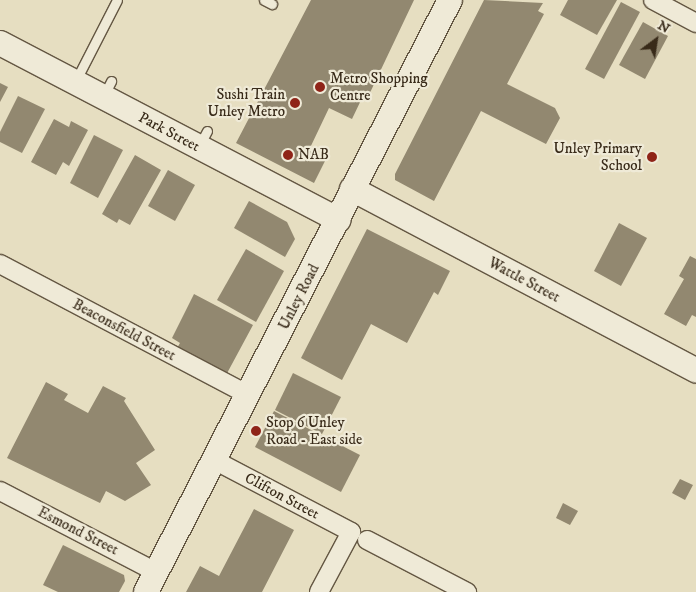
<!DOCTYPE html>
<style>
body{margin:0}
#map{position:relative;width:696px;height:592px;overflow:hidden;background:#e6dec1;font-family:"IM FELL DW Pica",serif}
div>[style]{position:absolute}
.building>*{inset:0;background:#928870}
.roads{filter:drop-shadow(1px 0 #645743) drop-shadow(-1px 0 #645743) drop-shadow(0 1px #645743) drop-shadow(0 -1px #645743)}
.lane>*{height:9px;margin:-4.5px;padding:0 4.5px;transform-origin:4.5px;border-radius:4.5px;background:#efead7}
.street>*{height:18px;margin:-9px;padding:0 9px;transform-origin:9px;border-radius:9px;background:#efead7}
.secondary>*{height:24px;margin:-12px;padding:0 12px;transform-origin:12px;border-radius:12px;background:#efead7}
.dots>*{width:14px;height:14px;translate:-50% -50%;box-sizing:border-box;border:2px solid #efead7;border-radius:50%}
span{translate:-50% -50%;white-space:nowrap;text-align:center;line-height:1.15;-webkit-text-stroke:4.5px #efead7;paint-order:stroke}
.poi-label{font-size:15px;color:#382a19}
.left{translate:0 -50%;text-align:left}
.right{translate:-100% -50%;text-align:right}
.street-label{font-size:15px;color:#382a19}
.north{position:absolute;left:631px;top:15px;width:50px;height:50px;-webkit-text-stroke:4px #efead7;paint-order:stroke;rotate:31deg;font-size:14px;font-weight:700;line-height:20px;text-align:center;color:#382a19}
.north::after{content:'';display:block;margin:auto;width:18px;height:22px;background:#382a19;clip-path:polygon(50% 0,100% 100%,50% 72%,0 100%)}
</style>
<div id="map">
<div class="building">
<i style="clip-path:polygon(311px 0,414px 0,367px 99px,363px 96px,352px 119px,329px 108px,309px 150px,326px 159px,314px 183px,236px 143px)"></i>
<i style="clip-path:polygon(484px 0,543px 3px,538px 11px,544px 14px,507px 84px,555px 108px,560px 118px,546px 144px,481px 111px,434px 201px,395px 180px,395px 174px)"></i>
<i style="clip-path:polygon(568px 0,617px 0,597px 35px,560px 15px)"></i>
<i style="clip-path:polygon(621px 2px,640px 12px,604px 79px,585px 69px)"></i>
<i style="clip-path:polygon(643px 22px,668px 36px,645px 79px,619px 65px)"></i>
<i style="clip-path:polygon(0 83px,8px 87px,0 102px)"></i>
<i style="clip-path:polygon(18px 96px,45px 109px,22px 153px,0 142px,0 132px)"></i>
<i style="clip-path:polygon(54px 119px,69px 127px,71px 121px,88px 130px,69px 166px,63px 162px,56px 175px,31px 162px)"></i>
<i style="clip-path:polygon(94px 135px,123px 150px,98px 198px,70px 183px)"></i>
<i style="clip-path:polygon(135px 155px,161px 170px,130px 225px,119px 219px,117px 223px,102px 214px)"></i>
<i style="clip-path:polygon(168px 170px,195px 185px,175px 221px,148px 206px)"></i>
<i style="clip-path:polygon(249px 201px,287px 222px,295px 239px,285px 257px,234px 228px)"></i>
<i style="clip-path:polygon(619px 223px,647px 238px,621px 286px,594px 271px)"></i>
<i style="clip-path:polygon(367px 229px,450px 271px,438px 295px,434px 292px,407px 343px,371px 324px,342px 380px,301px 358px)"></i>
<i style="clip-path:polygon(246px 249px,284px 271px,256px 322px,217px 300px)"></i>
<i style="clip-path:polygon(690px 256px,696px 259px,696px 317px,692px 315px,686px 326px,664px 314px,684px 279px,679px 276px)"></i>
<i style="clip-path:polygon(194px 294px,253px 325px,225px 377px,176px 350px,180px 343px,172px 338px)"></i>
<i style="clip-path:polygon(293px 373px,341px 397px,322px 434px,275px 410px)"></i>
<i style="clip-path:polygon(46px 382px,68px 394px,64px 400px,88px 413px,103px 386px,126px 398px,124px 401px,155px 450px,136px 463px,151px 485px,125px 501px,106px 491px,100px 503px,7px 458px)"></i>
<i style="clip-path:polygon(274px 411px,360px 455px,341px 492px,255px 447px)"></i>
<i style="clip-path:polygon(680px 479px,693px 485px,685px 500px,672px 493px)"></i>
<i style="clip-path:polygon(563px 503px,578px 511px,570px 525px,556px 518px)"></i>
<i style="clip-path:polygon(254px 509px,294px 530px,262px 592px,186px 592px,200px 566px,219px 576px)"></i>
<i style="clip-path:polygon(63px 545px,124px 575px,125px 581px,119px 592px,58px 592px,43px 585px)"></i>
</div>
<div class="roads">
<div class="lane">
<i style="left:264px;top:0;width:9px;rotate:27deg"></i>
<i style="left:75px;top:82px;width:92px;rotate:-62.9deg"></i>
<i style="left:103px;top:97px;width:18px;rotate:-63deg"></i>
<i style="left:199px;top:146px;width:17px;rotate:-62deg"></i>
</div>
<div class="street">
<i style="left:653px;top:0;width:49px;rotate:28.1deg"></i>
<i style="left:0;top:264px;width:280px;rotate:27.8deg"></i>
<i style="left:214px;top:460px;width:155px;rotate:27.7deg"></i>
<i style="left:351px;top:532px;width:68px;rotate:118.1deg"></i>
<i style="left:0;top:491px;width:176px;rotate:27.4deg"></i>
<i style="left:367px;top:540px;width:113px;rotate:27.5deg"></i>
</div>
<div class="secondary">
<i style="left:0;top:43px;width:382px;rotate:27.6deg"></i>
<i style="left:352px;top:189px;width:389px;rotate:27.8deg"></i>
<i style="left:146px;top:592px;width:665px;rotate:-62.82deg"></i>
</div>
</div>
<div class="dots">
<i style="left:320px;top:87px;background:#8f2418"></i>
<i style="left:295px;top:103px;background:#8f2418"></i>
<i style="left:288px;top:155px;background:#8f2418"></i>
<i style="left:652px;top:157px;background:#8f2418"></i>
<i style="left:256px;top:431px;background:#8f2418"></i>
</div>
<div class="poi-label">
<span class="left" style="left:330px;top:87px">Metro Shopping<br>Centre</span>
<span class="right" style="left:285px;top:103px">Sushi Train<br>Unley Metro</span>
<span class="right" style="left:642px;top:157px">Unley Primary<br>School</span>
<span class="left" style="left:298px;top:155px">NAB</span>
<span class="left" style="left:266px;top:431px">Stop 6 Unley<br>Road - East side</span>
</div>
<div class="street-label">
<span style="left:169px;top:132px;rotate:28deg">Park Street</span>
<span style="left:524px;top:280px;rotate:28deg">Wattle Street</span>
<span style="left:299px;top:297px;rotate:-63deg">Unley Road</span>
<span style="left:124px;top:330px;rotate:28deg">Beaconsfield Street</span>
<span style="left:282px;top:496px;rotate:28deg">Clifton Street</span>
<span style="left:78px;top:531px;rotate:27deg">Esmond Street</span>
</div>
<div class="north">N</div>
</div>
